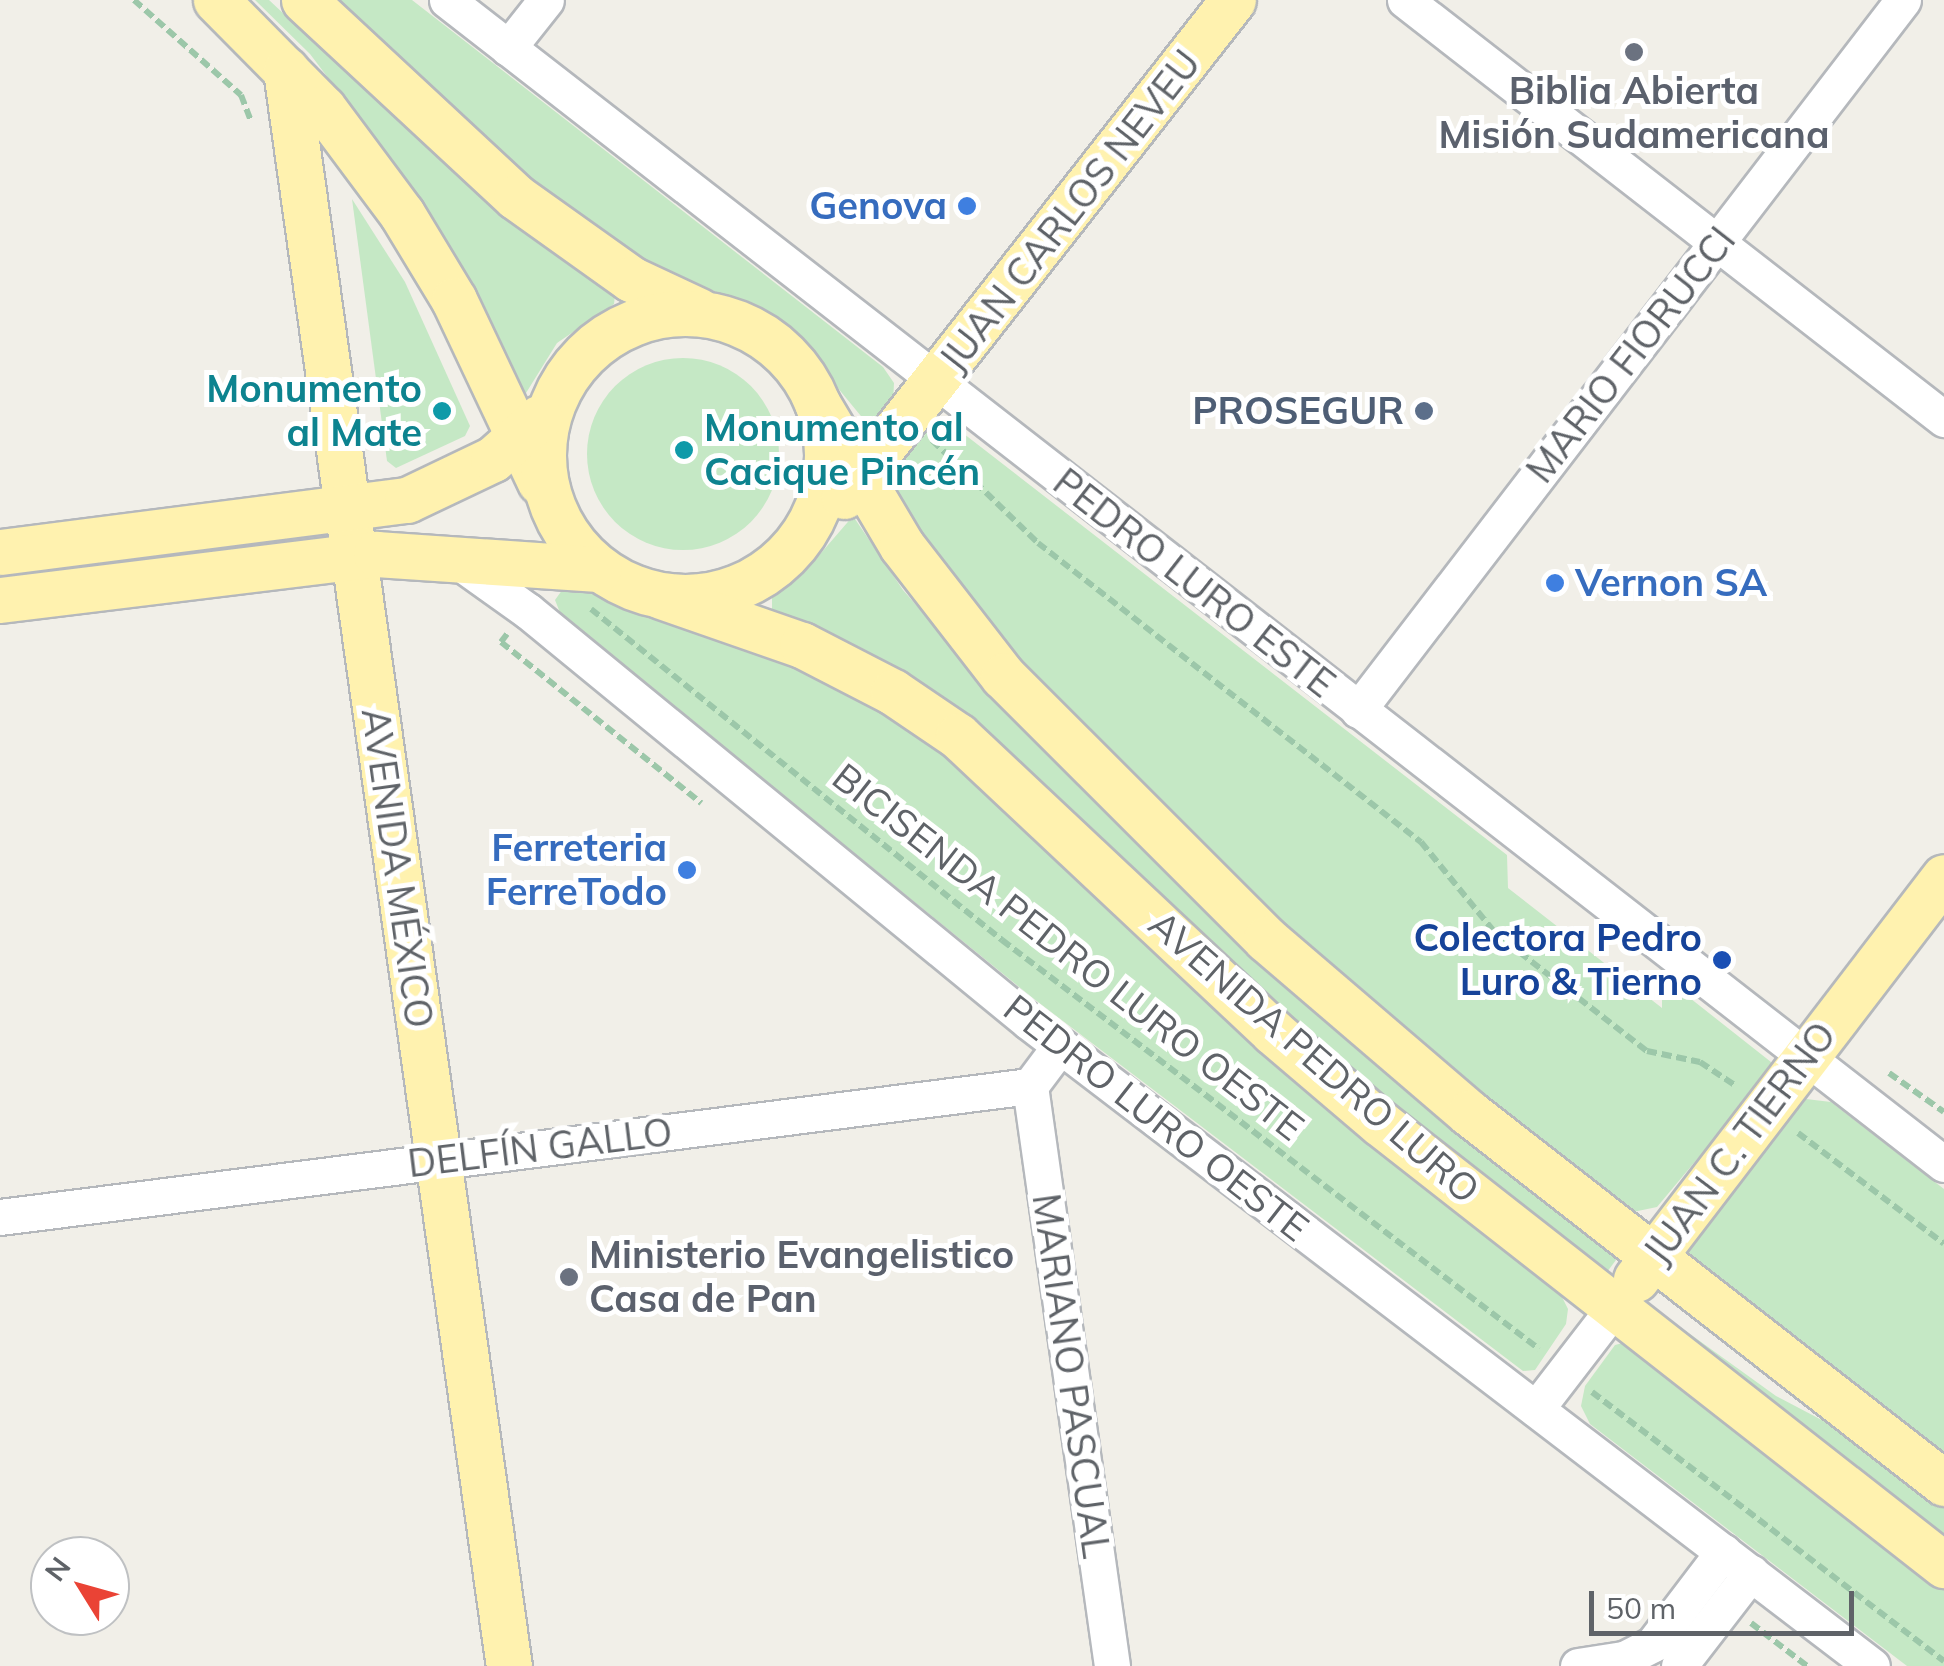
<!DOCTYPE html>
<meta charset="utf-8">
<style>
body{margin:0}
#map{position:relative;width:1944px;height:1666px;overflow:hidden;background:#f1efe8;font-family:Mulish,sans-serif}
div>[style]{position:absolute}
.green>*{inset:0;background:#c5e8c5}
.round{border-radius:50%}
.path>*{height:6px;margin-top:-3px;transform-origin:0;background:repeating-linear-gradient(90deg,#9cc7a9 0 10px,transparent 0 15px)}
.roads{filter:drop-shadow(2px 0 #b5b8bc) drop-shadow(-2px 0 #b5b8bc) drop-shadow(0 2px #b5b8bc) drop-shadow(0 -2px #b5b8bc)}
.minor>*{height:35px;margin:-17.5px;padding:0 17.5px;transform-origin:17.5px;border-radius:17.5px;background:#fff}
.major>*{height:45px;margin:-22.5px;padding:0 22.5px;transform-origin:22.5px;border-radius:22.5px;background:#fff2af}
.major>.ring{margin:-22.5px;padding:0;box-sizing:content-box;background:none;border:45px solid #fff2af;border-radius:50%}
.dots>*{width:28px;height:28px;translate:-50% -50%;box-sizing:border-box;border:5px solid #fff;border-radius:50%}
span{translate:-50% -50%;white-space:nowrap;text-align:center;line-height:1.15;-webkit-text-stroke:10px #fff;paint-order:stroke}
.worship-label{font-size:38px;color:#5b616d;font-weight:700}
.left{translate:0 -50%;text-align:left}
.shop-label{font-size:38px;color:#366cbe;font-weight:700}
.right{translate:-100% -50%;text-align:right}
.street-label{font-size:38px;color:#5f6368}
.culture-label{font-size:38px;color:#0d838f;font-weight:700}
.service-label{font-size:38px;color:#4e5e75;font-weight:700}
.transit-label{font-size:38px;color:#164399;font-weight:700}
.north{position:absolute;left:30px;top:1536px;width:100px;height:100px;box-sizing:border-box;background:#fff;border:2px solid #bfc1c3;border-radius:50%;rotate:307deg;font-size:28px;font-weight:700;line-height:40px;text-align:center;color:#5f6368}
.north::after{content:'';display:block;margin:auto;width:35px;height:45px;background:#ea4335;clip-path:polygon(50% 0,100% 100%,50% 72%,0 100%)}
.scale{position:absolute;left:1589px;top:1591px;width:265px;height:45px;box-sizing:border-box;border:5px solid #5f6368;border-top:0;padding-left:12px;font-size:30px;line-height:35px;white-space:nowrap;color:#5f6368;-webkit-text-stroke:8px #fff;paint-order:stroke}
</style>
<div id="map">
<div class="green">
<i style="clip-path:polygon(255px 0,269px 0,467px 185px,615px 295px,614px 304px,557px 343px,526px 393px,520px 393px,437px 231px,398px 170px,310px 54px)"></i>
<i style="clip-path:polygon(336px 0,412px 0,883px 367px,894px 383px,893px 403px,870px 427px,780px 318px,648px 264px,549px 194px)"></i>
<i style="clip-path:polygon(352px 199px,405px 282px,470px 426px,465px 436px,396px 468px,387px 461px)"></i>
<i class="round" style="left:587px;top:358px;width:192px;height:192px"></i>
<i style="clip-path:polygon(946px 420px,1507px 855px,1508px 888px,1662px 1008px,1662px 976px,1771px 1062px,1769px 1073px,1657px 1207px,1628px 1213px,1313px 958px,1046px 696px,930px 553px,894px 484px,901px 463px,935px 423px)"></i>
<i style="clip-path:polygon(853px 516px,903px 590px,1045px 753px,1278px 976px,1619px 1256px,1607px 1272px,1603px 1275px,772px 612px,772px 595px,802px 575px)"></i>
<i style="clip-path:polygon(565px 586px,582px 587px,639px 615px,695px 624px,828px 677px,927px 737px,1559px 1291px,1568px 1309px,1566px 1324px,1535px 1370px,1523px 1371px,1034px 999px,561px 615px,555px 600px)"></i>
<i style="clip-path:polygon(1806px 1099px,1831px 1102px,1944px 1189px,1944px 1463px,1685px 1254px)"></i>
<i style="clip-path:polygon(1647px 1303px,1776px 1396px,1856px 1438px,1944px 1503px,1944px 1547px,1644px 1307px)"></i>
<i style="clip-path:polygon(1627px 1342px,1944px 1588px,1944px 1666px,1907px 1666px,1590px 1424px,1581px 1406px,1585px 1386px,1615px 1345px)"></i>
</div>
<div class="path">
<i style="left:134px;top:0;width:143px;rotate:41.6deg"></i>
<i style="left:241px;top:95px;width:26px;rotate:69deg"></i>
<i style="left:932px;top:440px;width:148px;rotate:44.2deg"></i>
<i style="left:1038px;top:543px;width:486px;rotate:38deg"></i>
<i style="left:1421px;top:842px;width:119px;rotate:50.8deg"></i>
<i style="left:1496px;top:934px;width:191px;rotate:37.8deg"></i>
<i style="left:1647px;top:1051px;width:54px;rotate:11.7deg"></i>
<i style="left:1700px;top:1062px;width:43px;rotate:33.7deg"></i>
<i style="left:591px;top:609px;width:528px;rotate:38.85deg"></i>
<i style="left:1002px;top:940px;width:675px;rotate:37.29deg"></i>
<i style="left:507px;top:634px;width:10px;rotate:127deg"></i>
<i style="left:501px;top:642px;width:257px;rotate:38.8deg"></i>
<i style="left:1889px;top:1073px;width:67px;rotate:35.3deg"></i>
<i style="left:1798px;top:1133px;width:183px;rotate:37.2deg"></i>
<i style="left:1592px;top:1392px;width:443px;rotate:37.4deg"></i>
<i style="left:1751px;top:1623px;width:71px;rotate:37.5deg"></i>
</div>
<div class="roads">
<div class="minor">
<i style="left:447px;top:0;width:1896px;rotate:37.87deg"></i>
<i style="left:1405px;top:0;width:683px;rotate:37.86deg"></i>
<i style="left:508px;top:48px;width:61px;rotate:-51.6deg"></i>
<i style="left:455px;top:559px;width:90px;rotate:35.5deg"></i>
<i style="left:528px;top:611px;width:647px;rotate:39.35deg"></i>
<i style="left:1028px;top:1021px;width:1062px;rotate:37.39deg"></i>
<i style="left:1358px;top:710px;width:895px;rotate:-52.49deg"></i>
<i style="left:1030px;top:1086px;width:586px;rotate:81.95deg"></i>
<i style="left:0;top:1217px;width:1038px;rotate:-7.25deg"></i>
<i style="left:1030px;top:1086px;width:50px;rotate:-53.1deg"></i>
<i style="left:1536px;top:1409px;width:126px;rotate:-52.4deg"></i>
<i style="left:1578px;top:1666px;width:47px;rotate:-8.7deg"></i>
<i style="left:1624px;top:1659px;width:33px;rotate:-27deg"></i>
<i style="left:1653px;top:1644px;width:116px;rotate:-52.7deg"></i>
<i style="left:1679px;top:1666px;width:118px;rotate:-52.3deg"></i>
</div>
<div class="major">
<i style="left:216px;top:0;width:152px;rotate:45.3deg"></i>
<i style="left:323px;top:108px;width:132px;rotate:53.3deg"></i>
<i style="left:402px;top:214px;width:100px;rotate:58.8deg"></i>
<i style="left:454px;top:300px;width:201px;rotate:64.7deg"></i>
<i style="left:304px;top:0;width:289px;rotate:42.9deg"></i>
<i style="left:516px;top:197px;width:141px;rotate:35.5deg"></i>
<i style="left:631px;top:279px;width:75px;rotate:25.2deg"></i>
<i style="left:286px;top:70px;width:1612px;rotate:82.05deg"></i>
<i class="ring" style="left:543px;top:313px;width:239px;height:239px"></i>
<i style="left:817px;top:403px;width:166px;rotate:59.3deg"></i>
<i style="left:902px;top:546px;width:165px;rotate:52.2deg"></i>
<i style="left:1003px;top:676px;width:372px;rotate:45deg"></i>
<i style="left:1266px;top:939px;width:267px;rotate:40.6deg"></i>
<i style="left:1469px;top:1113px;width:602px;rotate:37.92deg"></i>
<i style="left:844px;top:496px;width:630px;rotate:-51.89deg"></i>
<i style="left:0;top:552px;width:410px;rotate:-7.3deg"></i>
<i style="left:407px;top:500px;width:95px;rotate:-25.5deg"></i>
<i style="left:493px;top:459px;width:62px;rotate:-41.7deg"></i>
<i style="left:661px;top:596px;width:149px;rotate:19.2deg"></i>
<i style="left:802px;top:645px;width:102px;rotate:27.3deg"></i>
<i style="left:893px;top:692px;width:78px;rotate:34.1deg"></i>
<i style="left:958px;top:736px;width:432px;rotate:43.2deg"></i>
<i style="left:1273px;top:1032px;width:140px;rotate:40.4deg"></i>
<i style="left:1380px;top:1123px;width:717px;rotate:38.09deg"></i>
<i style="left:0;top:600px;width:379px;rotate:-7deg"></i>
<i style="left:376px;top:554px;width:223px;rotate:3.9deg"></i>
<i style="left:1636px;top:1279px;width:506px;rotate:-52.54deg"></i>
</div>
</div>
<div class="dots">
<i style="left:1634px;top:52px;background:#6b7280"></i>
<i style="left:967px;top:206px;background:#3f7fe0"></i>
<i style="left:442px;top:411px;background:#0f9aa8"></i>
<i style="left:1424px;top:411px;background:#5c6f8a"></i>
<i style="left:684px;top:450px;background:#0f9aa8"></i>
<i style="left:1555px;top:583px;background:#3f7fe0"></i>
<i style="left:687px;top:870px;background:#3f7fe0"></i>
<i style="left:1722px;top:960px;background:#1a4fb4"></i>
<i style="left:569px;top:1277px;background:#6b7280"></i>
</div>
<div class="worship-label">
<span style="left:1634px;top:113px">Biblia Abierta<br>Misión Sudamericana</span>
<span class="left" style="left:589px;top:1277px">Ministerio Evangelistico<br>Casa de Pan</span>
</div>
<div class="shop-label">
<span class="right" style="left:947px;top:206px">Genova</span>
<span class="left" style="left:1575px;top:583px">Vernon SA</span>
<span class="right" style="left:667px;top:870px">Ferreteria<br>FerreTodo</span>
</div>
<div class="street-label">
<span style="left:1070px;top:211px;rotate:-52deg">JUAN CARLOS NEVEU</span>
<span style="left:1631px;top:355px;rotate:-52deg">MARIO FIORUCCI</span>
<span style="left:1194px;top:583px;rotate:38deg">PEDRO LURO ESTE</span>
<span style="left:397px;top:868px;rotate:82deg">AVENIDA MÉXICO</span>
<span style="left:1068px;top:952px;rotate:38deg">BICISENDA PEDRO LURO OESTE</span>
<span style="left:1314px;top:1057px;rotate:41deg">AVENIDA PEDRO LURO</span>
<span style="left:1156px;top:1118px;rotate:38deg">PEDRO LURO OESTE</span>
<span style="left:1740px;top:1143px;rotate:-53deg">JUAN C. TIERNO</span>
<span style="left:540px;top:1148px;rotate:-7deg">DELFÍN GALLO</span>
<span style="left:1071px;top:1376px;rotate:82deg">MARIANO PASCUAL</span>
</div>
<div class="culture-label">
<span class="right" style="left:422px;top:411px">Monumento<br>al Mate</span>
<span class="left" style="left:704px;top:450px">Monumento al<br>Cacique Pincén</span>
</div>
<div class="service-label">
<span class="right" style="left:1404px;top:411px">PROSEGUR</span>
</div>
<div class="transit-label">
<span class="right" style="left:1702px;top:960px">Colectora Pedro<br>Luro &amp; Tierno</span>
</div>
<div class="north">N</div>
<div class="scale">50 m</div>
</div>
